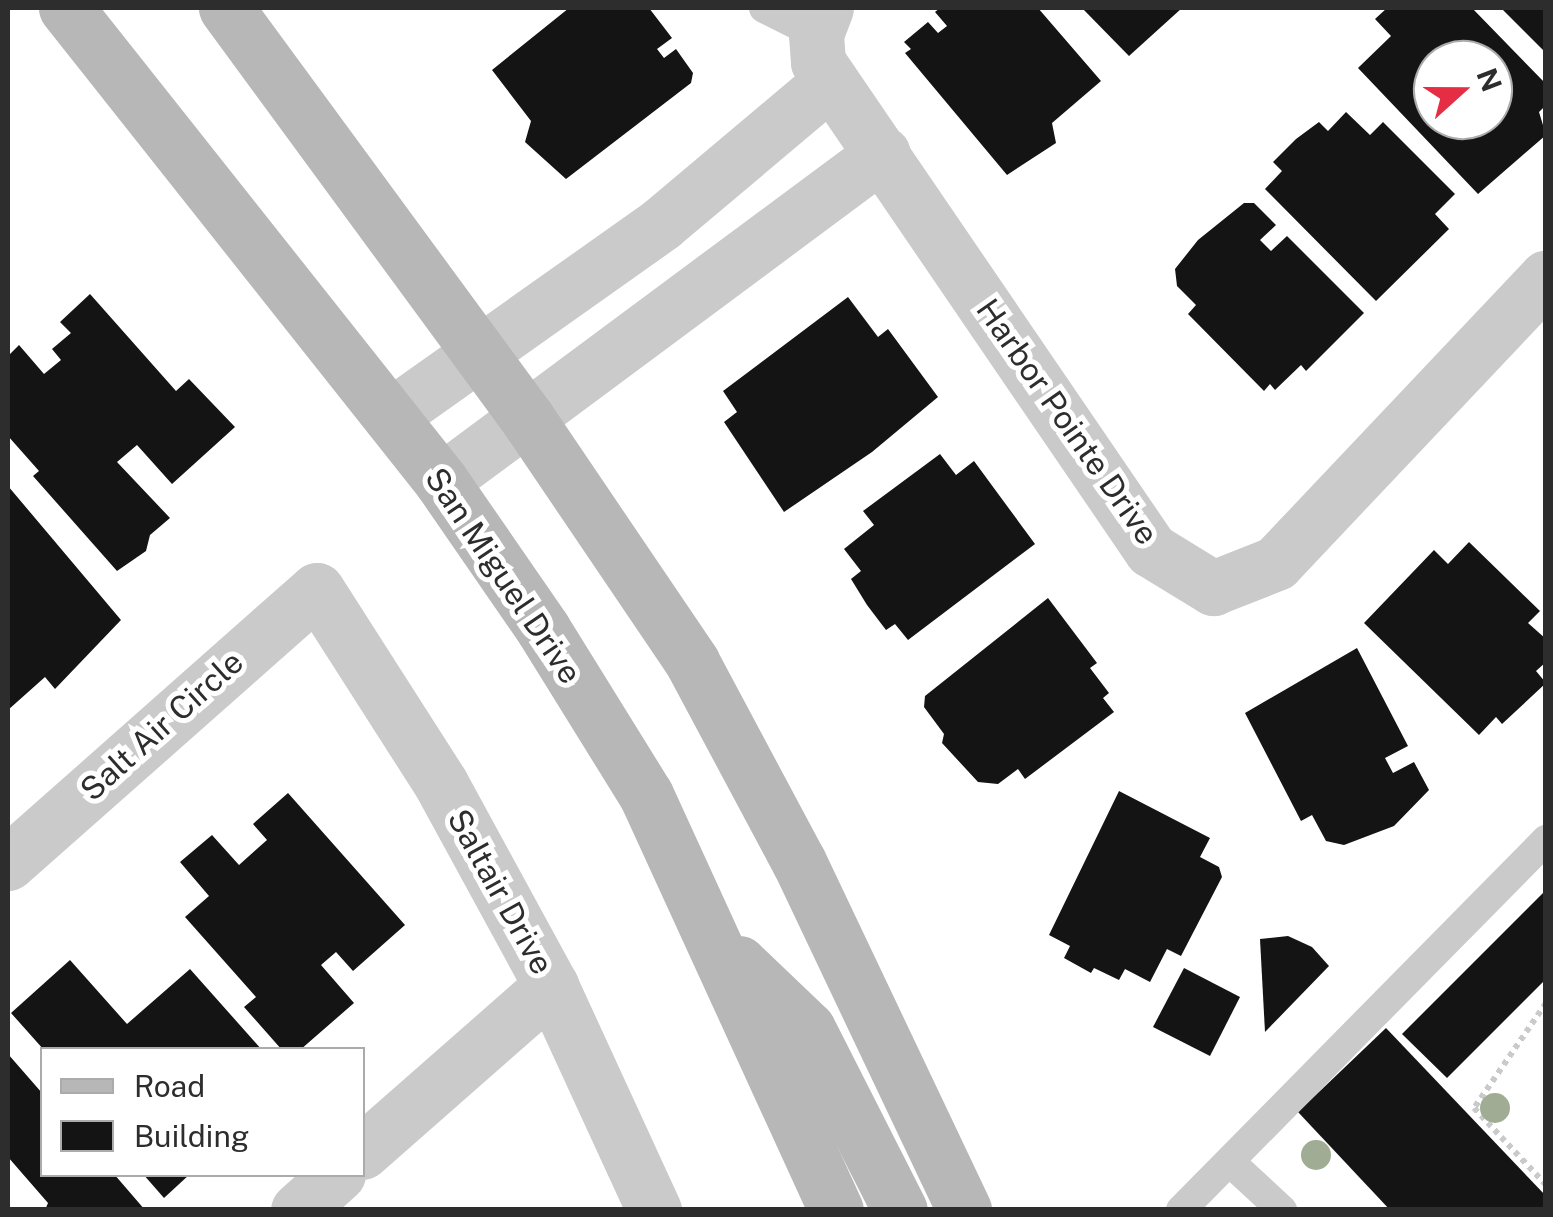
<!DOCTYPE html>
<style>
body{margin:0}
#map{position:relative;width:1553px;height:1217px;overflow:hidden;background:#fff;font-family:"Public Sans",sans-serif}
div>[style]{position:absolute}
.building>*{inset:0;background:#141414}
.path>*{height:6px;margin-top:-3px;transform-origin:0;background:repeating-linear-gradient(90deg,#cacaca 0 5px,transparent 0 10px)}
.lane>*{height:30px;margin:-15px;padding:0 15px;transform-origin:15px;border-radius:15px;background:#cacaca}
.street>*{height:55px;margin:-27.5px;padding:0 27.5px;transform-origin:27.5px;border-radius:27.5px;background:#cacaca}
.secondary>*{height:55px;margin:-27.5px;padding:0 27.5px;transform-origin:27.5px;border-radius:27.5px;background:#b7b7b7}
.trees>*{width:30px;height:30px;margin:-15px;border-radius:50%;background:#a0ac93}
span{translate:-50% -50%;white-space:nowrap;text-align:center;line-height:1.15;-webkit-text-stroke:10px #fff;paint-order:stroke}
.street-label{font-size:32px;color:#2d2d2d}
.frame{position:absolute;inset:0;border:10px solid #2d2d2d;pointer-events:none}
.legend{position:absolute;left:40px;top:1047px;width:325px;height:130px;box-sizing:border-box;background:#fff;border:2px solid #ababab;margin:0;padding:12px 18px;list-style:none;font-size:30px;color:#2d2d2d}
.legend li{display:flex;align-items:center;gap:20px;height:50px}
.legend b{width:50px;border:2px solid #ababab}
.north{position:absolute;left:1413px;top:40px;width:100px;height:100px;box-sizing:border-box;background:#fff;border:2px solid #ababab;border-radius:50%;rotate:69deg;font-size:28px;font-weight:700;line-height:40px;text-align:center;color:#2d2d2d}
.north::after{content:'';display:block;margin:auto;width:35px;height:45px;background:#e52e43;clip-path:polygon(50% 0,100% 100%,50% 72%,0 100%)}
</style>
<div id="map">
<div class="building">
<i style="clip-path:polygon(569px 8px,649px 8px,672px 38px,657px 49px,664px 58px,676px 49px,693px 73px,691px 83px,566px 179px,525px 142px,531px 121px,492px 70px)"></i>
<i style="clip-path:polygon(940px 8px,1038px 8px,1101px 81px,1052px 123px,1056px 143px,1007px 175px,905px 53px,911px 49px,904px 42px,928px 22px,938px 33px,947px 26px,935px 12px)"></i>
<i style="clip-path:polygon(1082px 8px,1182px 8px,1129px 56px)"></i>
<i style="clip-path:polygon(evenodd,1387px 8px,1472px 8px,1546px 84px,1546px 105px,1539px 112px,1546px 135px,1478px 194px,1358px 68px,1391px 36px,1375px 19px,1387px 8px,1433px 60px,1493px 60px,1493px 120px,1433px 120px,1433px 60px)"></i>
<i style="clip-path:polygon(1501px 8px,1546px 8px,1546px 53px)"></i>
<i style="clip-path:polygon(1346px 112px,1370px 135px,1383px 122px,1455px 194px,1435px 214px,1449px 229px,1376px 301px,1265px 189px,1282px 171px,1273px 162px,1296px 139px,1319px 122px,1328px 131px)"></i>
<i style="clip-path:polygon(1244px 203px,1254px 203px,1276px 225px,1260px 240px,1271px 251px,1287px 236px,1364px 313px,1306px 371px,1301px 365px,1275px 390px,1270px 384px,1264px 391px,1188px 314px,1196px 305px,1177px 286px,1175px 269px,1198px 240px)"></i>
<i style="clip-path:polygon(90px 294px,176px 391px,189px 379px,235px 427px,172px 484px,137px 445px,117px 462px,170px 518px,150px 535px,146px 551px,117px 571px,33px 476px,39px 471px,8px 436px,8px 356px,19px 345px,44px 374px,61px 360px,52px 349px,71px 333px,60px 322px)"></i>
<i style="clip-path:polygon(848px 297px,878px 337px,888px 329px,938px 397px,872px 452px,784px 512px,724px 422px,737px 412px,723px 391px)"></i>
<i style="clip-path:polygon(940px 454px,956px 475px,974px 461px,1035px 544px,908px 640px,895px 624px,886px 630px,867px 605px,851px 579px,861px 571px,844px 549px,874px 525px,863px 511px)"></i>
<i style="clip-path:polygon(8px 486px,121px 620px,55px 689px,45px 677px,8px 710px)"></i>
<i style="clip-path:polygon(1469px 542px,1540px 611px,1528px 623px,1546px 639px,1546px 662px,1536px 671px,1546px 683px,1502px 724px,1496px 717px,1479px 735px,1364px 623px,1434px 550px,1448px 564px)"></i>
<i style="clip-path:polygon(1048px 598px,1097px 663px,1090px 668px,1109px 693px,1103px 698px,1114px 712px,1025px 779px,1018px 769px,998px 784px,978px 782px,942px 743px,944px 734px,924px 707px,925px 696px)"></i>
<i style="clip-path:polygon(1357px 648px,1408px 746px,1385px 758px,1393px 773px,1414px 762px,1429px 790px,1394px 826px,1344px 845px,1326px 841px,1312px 815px,1301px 821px,1245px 713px)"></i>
<i style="clip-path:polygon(1119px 791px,1210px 838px,1200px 857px,1219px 867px,1222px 877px,1181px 956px,1167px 949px,1150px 982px,1125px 969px,1119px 980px,1094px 968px,1091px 973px,1064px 958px,1070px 946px,1049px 935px)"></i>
<i style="clip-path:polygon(288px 793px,405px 925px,353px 971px,336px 952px,321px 965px,354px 1003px,300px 1050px,282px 1050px,244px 1007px,256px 997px,185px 917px,209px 896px,180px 862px,212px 835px,239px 865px,267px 840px,253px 824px)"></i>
<i style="clip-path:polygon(1546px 890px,1546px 979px,1447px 1078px,1402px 1034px)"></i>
<i style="clip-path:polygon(1288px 936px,1312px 947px,1329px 966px,1265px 1032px,1260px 939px)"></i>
<i style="clip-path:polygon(70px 960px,127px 1024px,190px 969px,262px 1050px,44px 1050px,11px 1013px)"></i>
<i style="clip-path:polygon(1184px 968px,1240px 997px,1210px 1056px,1153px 1027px)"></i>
<i style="clip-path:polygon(1386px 1028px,1546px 1196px,1546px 1210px,1390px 1210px,1298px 1112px)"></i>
<i style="clip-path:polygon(8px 1054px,42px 1093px,42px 1174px,114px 1174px,145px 1210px,45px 1210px,48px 1203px,8px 1157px)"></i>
<i style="clip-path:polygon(143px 1174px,190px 1174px,164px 1198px)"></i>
</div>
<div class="path">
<i style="left:1546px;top:1003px;width:127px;rotate:124.4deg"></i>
<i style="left:1474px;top:1108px;width:105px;rotate:46.9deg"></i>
</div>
<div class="lane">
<i style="left:764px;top:8px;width:58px;rotate:26.6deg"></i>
<i style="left:1230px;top:1162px;width:71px;rotate:42.7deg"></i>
<i style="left:1181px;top:1210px;width:520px;rotate:-45.39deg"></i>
</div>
<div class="street">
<i style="left:826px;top:8px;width:28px;rotate:111deg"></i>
<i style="left:816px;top:34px;width:28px;rotate:86deg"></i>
<i style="left:818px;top:62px;width:591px;rotate:55.69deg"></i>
<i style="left:1151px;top:550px;width:73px;rotate:31.5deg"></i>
<i style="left:1213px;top:588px;width:68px;rotate:-21.6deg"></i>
<i style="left:1276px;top:563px;width:393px;rotate:-46.6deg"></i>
<i style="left:390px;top:416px;width:332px;rotate:-35.3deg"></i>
<i style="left:661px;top:224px;width:222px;rotate:-40.1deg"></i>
<i style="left:441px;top:481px;width:550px;rotate:-36.58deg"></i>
<i style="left:8px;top:863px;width:412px;rotate:-41.5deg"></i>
<i style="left:317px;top:590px;width:230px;rotate:57.4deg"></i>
<i style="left:441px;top:784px;width:230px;rotate:61.4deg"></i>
<i style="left:551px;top:986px;width:247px;rotate:65.3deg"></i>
<i style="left:362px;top:1152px;width:252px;rotate:-41.3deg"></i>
<i style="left:298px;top:1210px;width:54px;rotate:-42deg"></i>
</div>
<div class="secondary">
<i style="left:66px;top:8px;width:604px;rotate:51.59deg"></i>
<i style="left:441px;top:481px;width:180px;rotate:55.4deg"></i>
<i style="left:543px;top:629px;width:195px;rotate:58.2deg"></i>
<i style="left:646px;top:795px;width:456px;rotate:65.4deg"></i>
<i style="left:226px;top:8px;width:509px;rotate:53.72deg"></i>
<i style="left:527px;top:418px;width:295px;rotate:55.9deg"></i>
<i style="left:692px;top:662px;width:227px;rotate:61.9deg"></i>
<i style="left:799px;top:862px;width:385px;rotate:64.6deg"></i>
<i style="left:739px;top:963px;width:95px;rotate:43.7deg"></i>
<i style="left:808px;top:1029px;width:203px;rotate:63.1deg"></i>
</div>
<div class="trees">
<i style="left:1495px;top:1108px"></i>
<i style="left:1316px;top:1155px"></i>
</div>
<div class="street-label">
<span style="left:1067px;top:422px;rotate:55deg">Harbor Pointe Drive</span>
<span style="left:503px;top:576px;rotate:56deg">San Miguel Drive</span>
<span style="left:162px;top:726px;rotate:-42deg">Salt Air Circle</span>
<span style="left:500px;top:892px;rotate:61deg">Saltair Drive</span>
</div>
<div class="frame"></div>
<ul class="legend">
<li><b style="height:12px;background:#b7b7b7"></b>Road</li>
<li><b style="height:28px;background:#141414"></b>Building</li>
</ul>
<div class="north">N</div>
</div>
